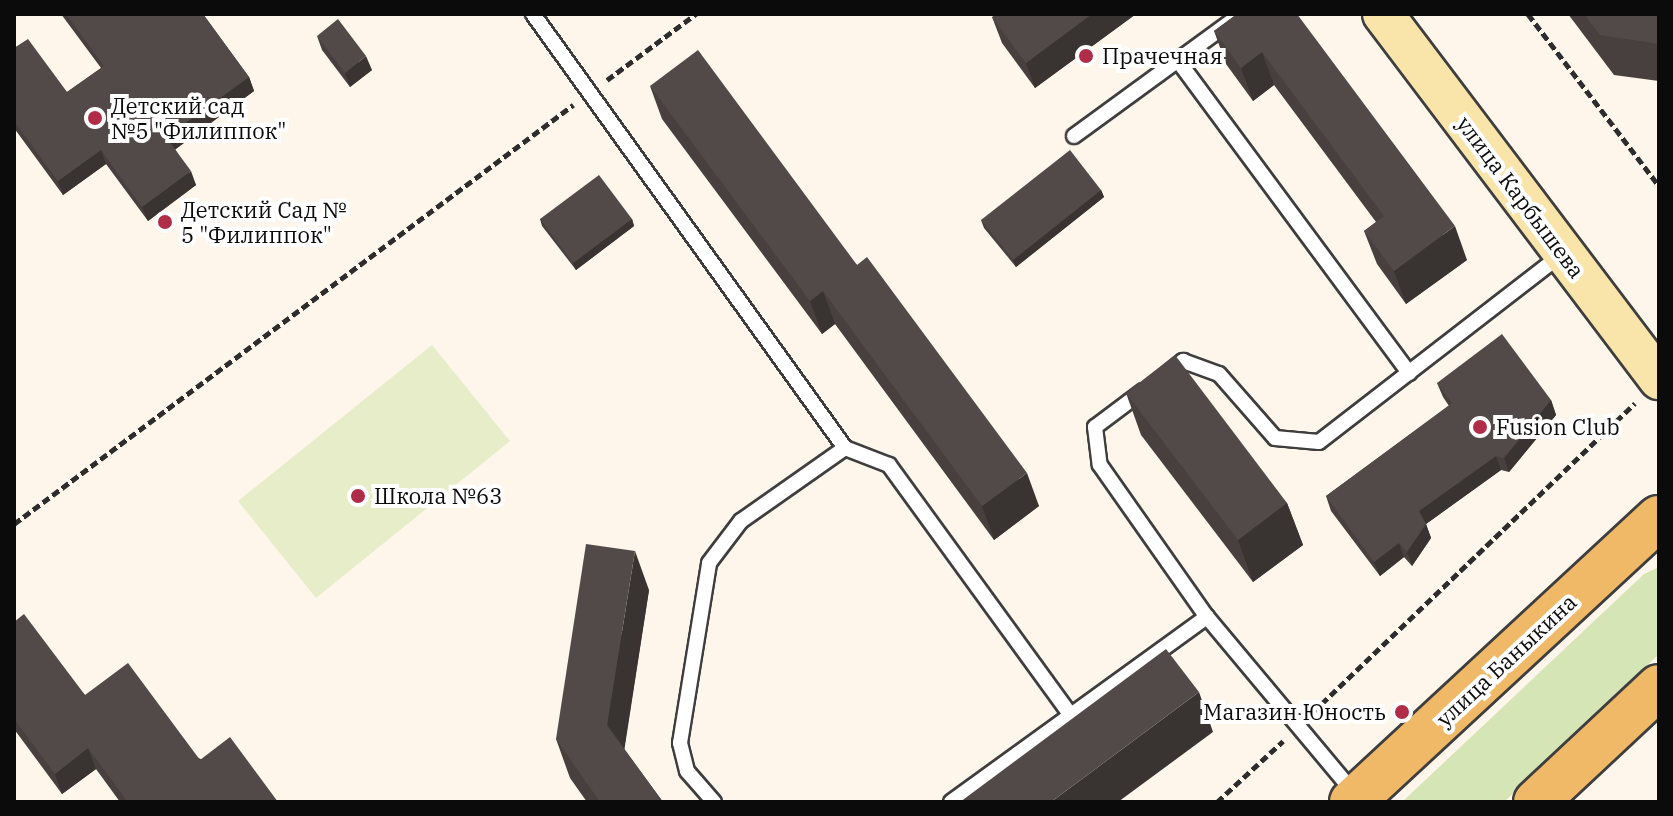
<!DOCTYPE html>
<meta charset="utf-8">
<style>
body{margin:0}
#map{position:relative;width:1673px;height:816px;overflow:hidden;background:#fef6ea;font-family:"IBM Plex Serif",serif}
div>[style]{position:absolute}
.green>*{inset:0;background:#d6e5b6}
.pitch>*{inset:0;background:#e6edc8}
.path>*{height:5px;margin-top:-2.5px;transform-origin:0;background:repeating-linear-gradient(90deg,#2d2d2d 0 8px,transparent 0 12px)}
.roads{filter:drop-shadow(2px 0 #3e3e3e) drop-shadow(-2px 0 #3e3e3e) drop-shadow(0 2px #3e3e3e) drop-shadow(0 -2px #3e3e3e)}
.lane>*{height:14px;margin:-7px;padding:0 7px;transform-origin:7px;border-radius:7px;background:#fff}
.secondary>*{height:40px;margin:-20px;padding:0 20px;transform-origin:20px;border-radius:20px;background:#f9e4a9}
.primary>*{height:44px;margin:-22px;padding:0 22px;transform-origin:22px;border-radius:22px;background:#efb968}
.wall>*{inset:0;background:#47403e}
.shaded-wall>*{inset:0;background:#393432}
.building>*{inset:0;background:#524a48}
.dots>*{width:22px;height:22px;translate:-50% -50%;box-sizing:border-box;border:4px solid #fff;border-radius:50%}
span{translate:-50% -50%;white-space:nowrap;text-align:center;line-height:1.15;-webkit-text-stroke:8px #fff;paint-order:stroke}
.poi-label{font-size:22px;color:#0b0b0b}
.left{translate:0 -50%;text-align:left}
.right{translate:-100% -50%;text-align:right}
.street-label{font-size:22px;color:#0b0b0b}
.frame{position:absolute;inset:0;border:16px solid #0b0b0b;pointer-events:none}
</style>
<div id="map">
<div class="green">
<i style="clip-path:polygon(1659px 567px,1659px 654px,1504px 802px,1402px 802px,1644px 574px)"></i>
</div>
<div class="pitch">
<i style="clip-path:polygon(432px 345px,510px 441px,316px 598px,238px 501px)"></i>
</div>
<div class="path">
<i style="left:1528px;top:14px;width:216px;rotate:52.7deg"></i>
<i style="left:607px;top:80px;width:111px;rotate:-36.6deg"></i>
<i style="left:14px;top:524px;width:699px;rotate:-36.85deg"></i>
<i style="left:1313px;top:712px;width:446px;rotate:-43.8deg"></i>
<i style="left:1217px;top:802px;width:90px;rotate:-42.7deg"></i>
</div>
<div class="roads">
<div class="lane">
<i style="left:533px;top:14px;width:535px;rotate:54.29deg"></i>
<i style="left:845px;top:448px;width:47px;rotate:21.1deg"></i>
<i style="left:889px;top:465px;width:308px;rotate:54deg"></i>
<i style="left:1179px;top:62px;width:387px;rotate:53.5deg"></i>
<i style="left:1074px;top:136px;width:207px;rotate:-36.1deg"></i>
<i style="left:1167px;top:374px;width:21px;rotate:-39deg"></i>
<i style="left:1183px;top:361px;width:38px;rotate:20deg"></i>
<i style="left:1219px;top:374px;width:85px;rotate:48.8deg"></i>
<i style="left:1275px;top:438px;width:44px;rotate:5.2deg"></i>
<i style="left:1319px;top:442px;width:307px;rotate:-37.7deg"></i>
<i style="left:1143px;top:391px;width:60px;rotate:143.1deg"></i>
<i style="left:1095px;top:427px;width:38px;rotate:83deg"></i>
<i style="left:1100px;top:465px;width:186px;rotate:54.9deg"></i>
<i style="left:1207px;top:617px;width:231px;rotate:50.1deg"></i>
<i style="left:714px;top:802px;width:41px;rotate:-131.1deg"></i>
<i style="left:687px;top:771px;width:29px;rotate:-104deg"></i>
<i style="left:680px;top:743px;width:182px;rotate:-80.8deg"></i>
<i style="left:709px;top:563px;width:53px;rotate:-52.7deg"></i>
<i style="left:741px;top:521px;width:127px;rotate:-35.1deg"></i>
<i style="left:951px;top:802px;width:316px;rotate:-35.9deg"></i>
</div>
<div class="secondary">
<i style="left:1383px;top:14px;width:458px;rotate:52.9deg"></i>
</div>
<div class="primary">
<i style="left:1352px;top:802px;width:418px;rotate:-42.8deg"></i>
<i style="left:1536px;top:802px;width:168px;rotate:-43.1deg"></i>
</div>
</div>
<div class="wall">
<i style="clip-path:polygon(61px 14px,203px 14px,249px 77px,254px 91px,175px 149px,196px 185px,148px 221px,106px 164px,63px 195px,14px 128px,14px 48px,67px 92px,101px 68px)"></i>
<i style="clip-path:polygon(1136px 14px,1035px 88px,1002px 43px,992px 17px)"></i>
<i style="clip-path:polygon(1237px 14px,1467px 260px,1406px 304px,1377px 264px,1364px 231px,1376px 222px,1274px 85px,1253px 101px,1226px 64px,1214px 31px)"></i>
<i style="clip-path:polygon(1568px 14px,1659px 14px,1659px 81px,1614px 75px)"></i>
<i style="clip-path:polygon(317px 36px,372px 70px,350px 87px,322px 50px)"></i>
<i style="clip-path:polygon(650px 86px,857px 265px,1039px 506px,994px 540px,835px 324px,822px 334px,662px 119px)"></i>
<i style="clip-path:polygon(1101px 190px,1104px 197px,1016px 267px,984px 228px,981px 220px)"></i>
<i style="clip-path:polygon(540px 219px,632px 219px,634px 226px,576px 270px,542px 226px)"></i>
<i style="clip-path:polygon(1437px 383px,1551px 400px,1556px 415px,1509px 472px,1501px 470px,1426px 524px,1431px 538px,1412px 566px,1404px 557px,1380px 576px,1331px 511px,1326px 496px,1449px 406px,1443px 397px)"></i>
<i style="clip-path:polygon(1126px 393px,1287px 503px,1303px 545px,1253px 582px,1141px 435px)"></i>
<i style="clip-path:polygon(649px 590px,624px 749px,663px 802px,587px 802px,570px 778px,556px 739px)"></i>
<i style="clip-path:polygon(14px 622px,85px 695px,278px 802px,120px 802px,96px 769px,62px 794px,14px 729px)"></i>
</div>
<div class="shaded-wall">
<i style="clip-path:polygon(1092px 14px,1136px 14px,1035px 88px,1026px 63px)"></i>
<i style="clip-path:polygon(1262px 52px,1274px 85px,1253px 101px,1241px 68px)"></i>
<i style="clip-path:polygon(366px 56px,372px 70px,350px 87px,345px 73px)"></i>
<i style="clip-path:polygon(249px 77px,254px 91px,172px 152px,166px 137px)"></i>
<i style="clip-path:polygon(101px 150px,106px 164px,63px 195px,58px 181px)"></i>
<i style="clip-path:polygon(191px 171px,196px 185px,148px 221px,142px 207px)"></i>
<i style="clip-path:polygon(1101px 190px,1104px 197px,1016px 267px,1013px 260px)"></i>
<i style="clip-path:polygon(632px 219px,634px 226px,576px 270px,573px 263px)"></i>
<i style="clip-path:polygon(1455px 226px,1467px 260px,1406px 304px,1394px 271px)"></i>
<i style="clip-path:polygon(823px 291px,835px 324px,822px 334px,810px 301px)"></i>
<i style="clip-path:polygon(1551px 400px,1556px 415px,1509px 472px,1504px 458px)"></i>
<i style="clip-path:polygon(1496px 456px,1501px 470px,1426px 524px,1431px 538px,1412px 566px,1407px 552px,1419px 511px)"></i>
<i style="clip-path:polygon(1027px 473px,1039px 506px,994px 540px,982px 506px)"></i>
<i style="clip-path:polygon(1287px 503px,1303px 545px,1253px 582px,1238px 540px)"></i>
<i style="clip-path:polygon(1399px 543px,1404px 557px,1380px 576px,1374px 562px)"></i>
<i style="clip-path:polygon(635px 551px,649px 590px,622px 765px,607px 725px)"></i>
<i style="clip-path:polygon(1199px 692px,1213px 732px,1118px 802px,1051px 802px)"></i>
<i style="clip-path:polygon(88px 748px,96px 769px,62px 794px,55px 774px)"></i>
</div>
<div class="building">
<i style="clip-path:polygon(66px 14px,203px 14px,249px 77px,166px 137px,191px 171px,142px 207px,101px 150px,58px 181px,14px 121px,14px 48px,28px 39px,67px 92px,104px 66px)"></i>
<i style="clip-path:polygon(996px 14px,1092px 14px,1026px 63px,992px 17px)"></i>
<i style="clip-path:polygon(1237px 14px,1297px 14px,1455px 226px,1394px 271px,1364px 231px,1384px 216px,1262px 52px,1241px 68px,1214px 31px)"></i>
<i style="clip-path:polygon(1584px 14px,1659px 14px,1659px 44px,1600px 35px)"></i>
<i style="clip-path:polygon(338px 19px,366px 56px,345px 73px,317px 36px)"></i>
<i style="clip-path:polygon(698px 50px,857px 265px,867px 257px,1027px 473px,982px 506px,823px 291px,810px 301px,650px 86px)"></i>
<i style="clip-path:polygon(1070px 150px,1101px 190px,1013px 260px,981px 220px)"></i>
<i style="clip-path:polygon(599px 175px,632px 219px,573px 263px,540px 219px)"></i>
<i style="clip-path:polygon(1502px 334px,1551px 400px,1504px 458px,1496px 456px,1419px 511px,1426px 524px,1407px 552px,1399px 543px,1374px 562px,1326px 496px,1452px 403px,1437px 383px)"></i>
<i style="clip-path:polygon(1175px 355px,1287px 503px,1238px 540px,1126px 393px)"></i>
<i style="clip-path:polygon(586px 544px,635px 551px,607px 725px,663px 802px,600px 802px,556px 739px)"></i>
<i style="clip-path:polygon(24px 614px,85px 695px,128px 663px,200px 760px,230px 737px,278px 802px,125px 802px,127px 801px,88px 748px,55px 774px,14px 719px,14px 622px)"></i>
<i style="clip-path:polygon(1166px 649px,1199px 692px,1051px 802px,960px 802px)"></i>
</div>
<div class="dots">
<i style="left:1086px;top:56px;background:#b02d48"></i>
<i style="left:95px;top:118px;background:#b02d48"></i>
<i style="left:165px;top:222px;background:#b02d48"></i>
<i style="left:1480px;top:427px;background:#b02d48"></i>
<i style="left:358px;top:496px;background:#b02d48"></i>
<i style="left:1402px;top:712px;background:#b02d48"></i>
</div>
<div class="poi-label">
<span class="left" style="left:1102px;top:56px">Прачечная</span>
<span class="left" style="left:111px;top:118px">Детский сад<br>№5 "Филиппок"</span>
<span class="left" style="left:181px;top:222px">Детский Сад №<br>5 "Филиппок"</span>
<span class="left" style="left:1496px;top:427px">Fusion Club</span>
<span class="left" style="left:374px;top:496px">Школа №63</span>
<span class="right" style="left:1386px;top:712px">Магазин Юность</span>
</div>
<div class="street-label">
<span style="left:1521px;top:197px;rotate:53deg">улица Карбышева</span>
<span style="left:1506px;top:660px;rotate:-43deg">улица Баныкина</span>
</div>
<div class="frame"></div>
</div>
